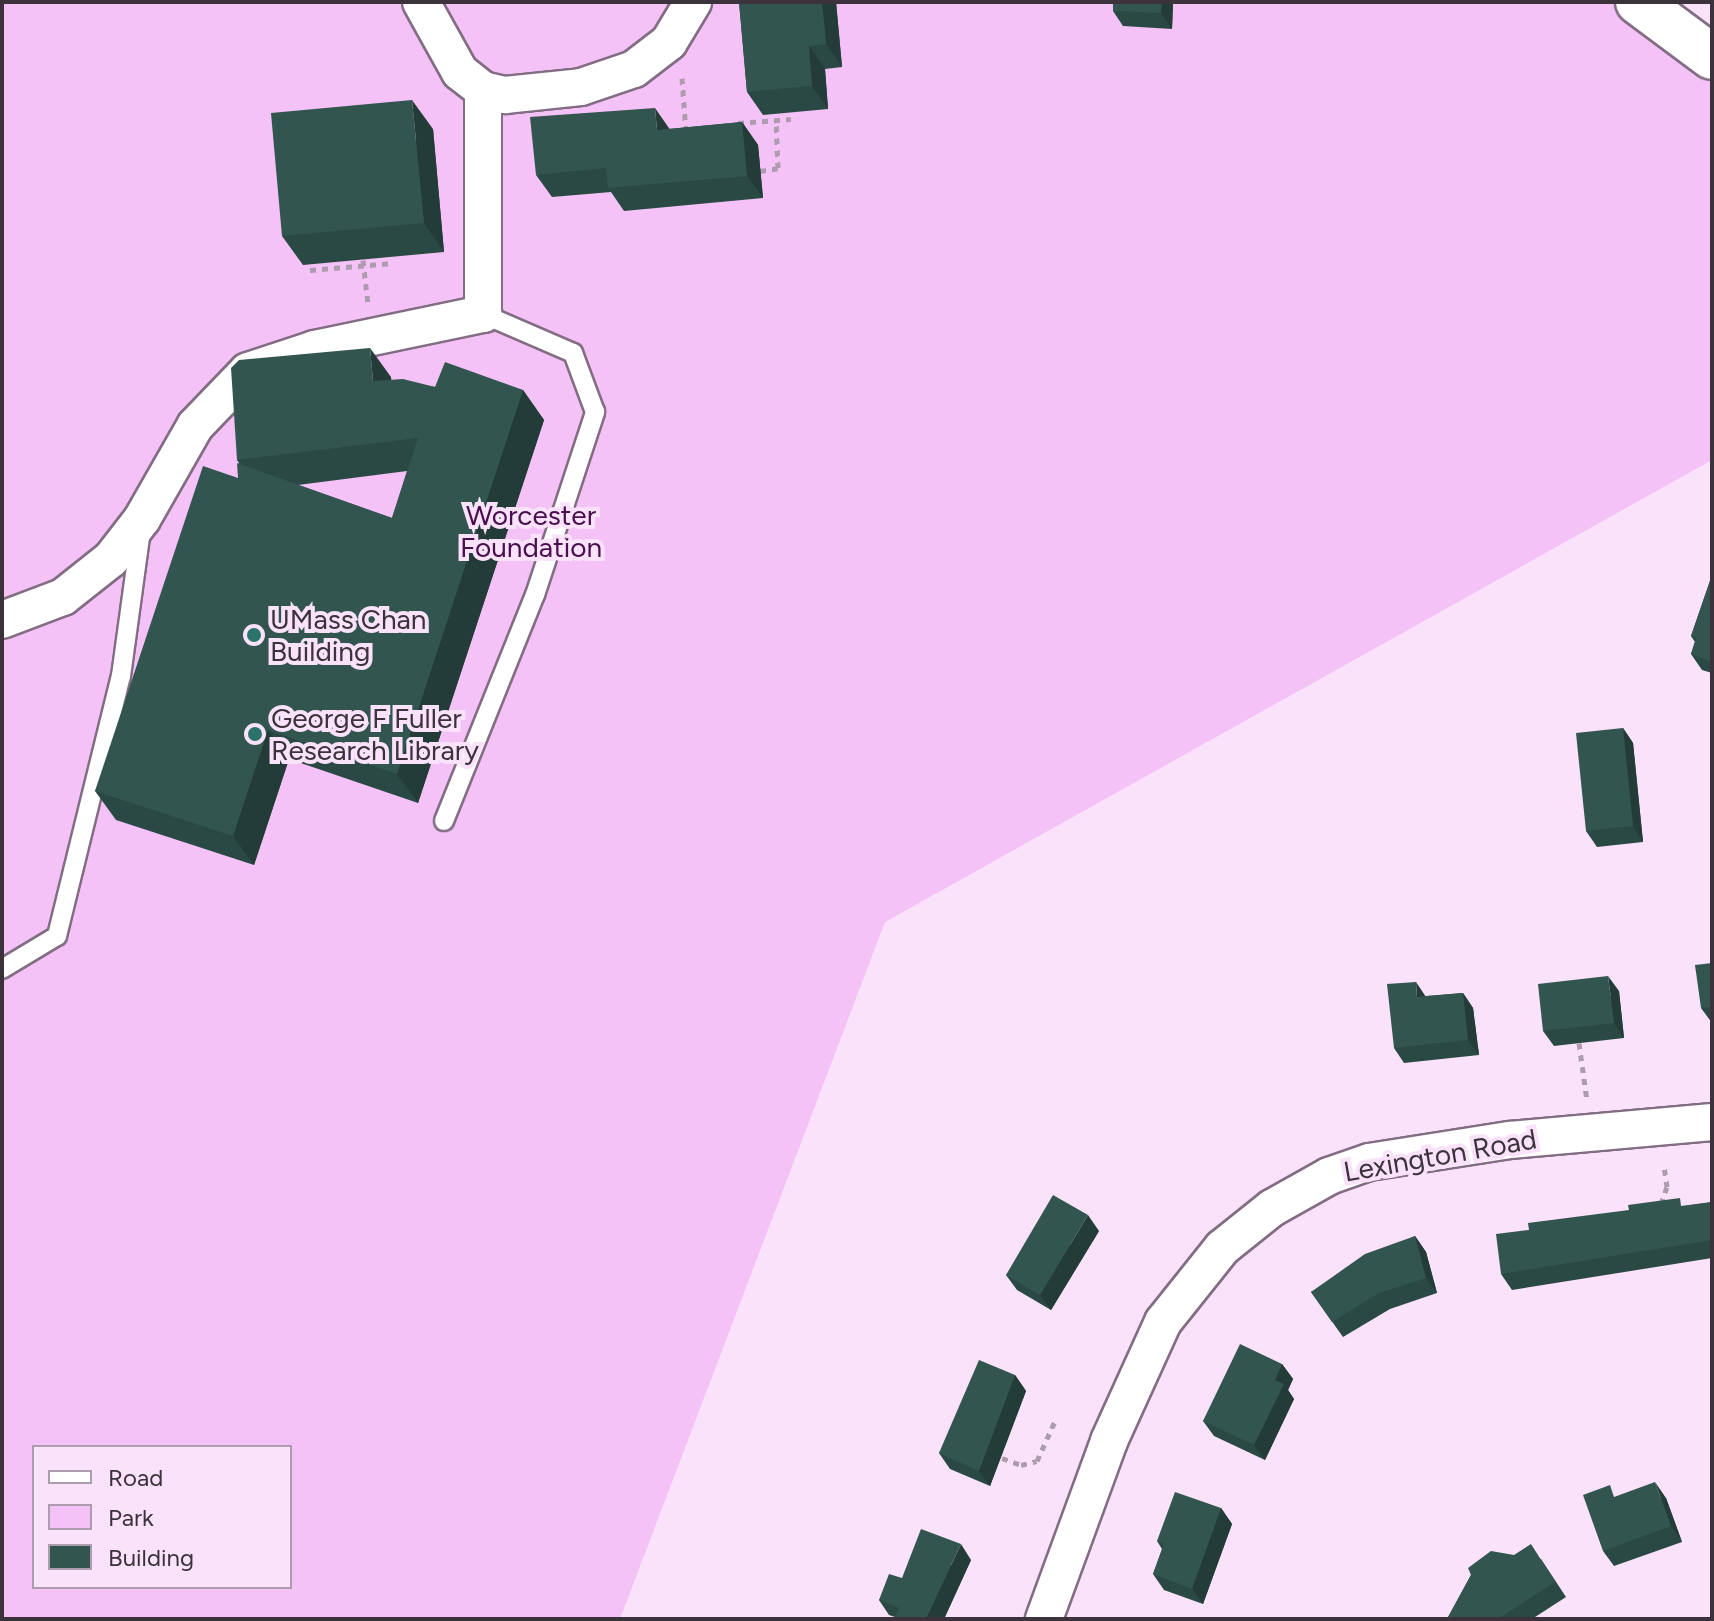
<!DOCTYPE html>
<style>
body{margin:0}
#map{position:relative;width:1714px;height:1621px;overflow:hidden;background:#f9e2fa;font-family:Figtree,sans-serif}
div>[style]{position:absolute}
.green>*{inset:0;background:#f4c2f7}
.path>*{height:5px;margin-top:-2.5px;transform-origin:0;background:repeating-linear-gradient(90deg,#ad9cae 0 6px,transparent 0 12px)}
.roads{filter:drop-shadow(2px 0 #826d83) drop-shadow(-2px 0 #826d83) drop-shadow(0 2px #826d83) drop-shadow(0 -2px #826d83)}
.lane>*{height:18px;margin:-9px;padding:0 9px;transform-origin:9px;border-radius:9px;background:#fff}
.street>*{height:36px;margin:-18px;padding:0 18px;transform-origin:18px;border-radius:18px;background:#fff}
.secondary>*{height:44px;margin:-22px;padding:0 22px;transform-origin:22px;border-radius:22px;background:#fff}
.wall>*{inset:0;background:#2b4944}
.shaded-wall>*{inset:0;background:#233c37}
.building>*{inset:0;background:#32554f}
.dots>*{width:22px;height:22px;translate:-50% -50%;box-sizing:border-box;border:4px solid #f9e2fa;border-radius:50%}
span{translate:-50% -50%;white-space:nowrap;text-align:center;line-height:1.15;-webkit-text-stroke:8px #f9e2fa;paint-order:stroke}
.park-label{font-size:28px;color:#490e4e}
.poi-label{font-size:28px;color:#3b323b}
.left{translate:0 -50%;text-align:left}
.street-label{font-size:28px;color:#3b323b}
.frame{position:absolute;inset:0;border:4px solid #3b323b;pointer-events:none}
.legend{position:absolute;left:32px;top:1445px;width:260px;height:144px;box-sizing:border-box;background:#f9e2fa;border:2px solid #ad9cae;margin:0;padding:10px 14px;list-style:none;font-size:24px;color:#3b323b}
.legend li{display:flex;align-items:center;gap:16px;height:40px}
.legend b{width:40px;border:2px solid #ad9cae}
</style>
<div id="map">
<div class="green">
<i style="clip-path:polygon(evenodd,2px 2px,1666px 2px,1712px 38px,1712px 460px,885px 922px,620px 1619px,2px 1619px,2px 2px,34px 1447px,290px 1447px,290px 1587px,34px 1587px,34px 1447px)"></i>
</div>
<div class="path">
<i style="left:682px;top:78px;width:54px;rotate:85.8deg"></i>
<i style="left:738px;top:123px;width:53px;rotate:-4.3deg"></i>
<i style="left:760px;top:171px;width:18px;rotate:-9deg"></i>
<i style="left:778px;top:168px;width:48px;rotate:-92.4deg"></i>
<i style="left:363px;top:260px;width:44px;rotate:83.5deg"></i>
<i style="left:310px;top:270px;width:83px;rotate:-4.8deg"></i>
<i style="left:1579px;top:1043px;width:59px;rotate:82.1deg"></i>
<i style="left:1661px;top:1204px;width:18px;rotate:-71deg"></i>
<i style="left:1667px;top:1187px;width:21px;rotate:-98deg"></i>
<i style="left:1002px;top:1458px;width:20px;rotate:20deg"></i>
<i style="left:1021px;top:1465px;width:16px;rotate:-14deg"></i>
<i style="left:1037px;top:1461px;width:44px;rotate:-65.8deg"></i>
</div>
<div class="roads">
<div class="lane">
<i style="left:444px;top:821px;width:244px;rotate:-68.1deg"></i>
<i style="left:535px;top:595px;width:193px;rotate:-71.8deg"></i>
<i style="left:595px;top:412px;width:63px;rotate:-110.4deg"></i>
<i style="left:573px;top:353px;width:98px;rotate:-156.6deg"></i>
<i style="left:2px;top:969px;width:64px;rotate:-31deg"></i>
<i style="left:57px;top:936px;width:268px;rotate:-76.2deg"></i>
<i style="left:121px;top:676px;width:147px;rotate:-82.2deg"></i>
</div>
<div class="street">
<i style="left:421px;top:2px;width:80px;rotate:60.9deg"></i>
<i style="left:460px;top:72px;width:29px;rotate:38deg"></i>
<i style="left:483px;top:90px;width:23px;rotate:13deg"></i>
<i style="left:505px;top:95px;width:76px;rotate:-6deg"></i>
<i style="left:581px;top:87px;width:56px;rotate:-18.8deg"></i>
<i style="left:634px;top:69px;width:44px;rotate:-37.6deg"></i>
<i style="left:669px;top:42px;width:47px;rotate:-59deg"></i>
<i style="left:2px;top:620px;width:65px;rotate:-20.7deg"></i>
<i style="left:63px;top:597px;width:61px;rotate:-38.4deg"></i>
<i style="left:111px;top:559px;width:51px;rotate:-52.2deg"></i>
<i style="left:142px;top:519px;width:107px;rotate:-60.3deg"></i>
<i style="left:195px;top:426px;width:76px;rotate:-46.1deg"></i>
<i style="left:248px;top:371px;width:71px;rotate:-18.2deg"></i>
<i style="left:315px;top:349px;width:172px;rotate:-11.8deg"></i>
<i style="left:483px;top:314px;width:224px;rotate:-90deg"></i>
<i style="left:1044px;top:1619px;width:189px;rotate:-69.9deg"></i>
<i style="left:1109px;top:1441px;width:131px;rotate:-65.6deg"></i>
<i style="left:1163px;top:1322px;width:95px;rotate:-51.4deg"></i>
<i style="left:1222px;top:1248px;width:64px;rotate:-38.7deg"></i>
<i style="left:1272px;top:1208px;width:65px;rotate:-29.3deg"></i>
<i style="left:1329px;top:1176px;width:42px;rotate:-19.3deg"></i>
<i style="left:1369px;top:1162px;width:143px;rotate:-8.9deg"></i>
<i style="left:1510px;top:1140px;width:203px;rotate:-5.1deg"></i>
</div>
<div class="secondary">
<i style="left:1638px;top:2px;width:92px;rotate:36.6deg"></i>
</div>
</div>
<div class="wall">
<i style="clip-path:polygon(739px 2px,836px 2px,842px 67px,825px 69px,828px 109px,763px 115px,747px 92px)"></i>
<i style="clip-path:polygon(1173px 2px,1172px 29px,1123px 26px,1113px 11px)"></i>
<i style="clip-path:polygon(742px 122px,758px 145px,763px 198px,624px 211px,611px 192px,552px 197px,536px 175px,669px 129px)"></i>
<i style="clip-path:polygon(433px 129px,444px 252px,303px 265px,282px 236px)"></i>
<i style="clip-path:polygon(evenodd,391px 377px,391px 380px,435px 387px,523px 390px,544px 420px,418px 803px,289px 759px,254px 865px,116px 820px,95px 791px,238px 478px,239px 463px,237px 460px,391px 377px,407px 471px,392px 518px,298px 485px,407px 471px)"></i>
<i style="clip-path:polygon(1712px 575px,1712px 673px,1702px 670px,1691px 654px,1695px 642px,1691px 636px)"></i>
<i style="clip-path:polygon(1623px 728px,1633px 743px,1643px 842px,1597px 847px,1586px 831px)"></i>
<i style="clip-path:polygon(1712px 963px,1712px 1023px,1701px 1008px)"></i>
<i style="clip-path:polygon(1619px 991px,1624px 1038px,1554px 1046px,1543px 1031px)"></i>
<i style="clip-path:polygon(1463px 993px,1473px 1008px,1479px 1055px,1404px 1063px,1394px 1048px,1426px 996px)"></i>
<i style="clip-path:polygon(1712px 1202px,1712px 1258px,1512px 1290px,1501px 1274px,1685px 1206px)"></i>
<i style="clip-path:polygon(1099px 1231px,1051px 1310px,1017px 1290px,1006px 1275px)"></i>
<i style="clip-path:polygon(1415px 1236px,1426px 1252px,1437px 1293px,1390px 1309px,1343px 1337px,1311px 1292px)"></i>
<i style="clip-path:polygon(1282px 1364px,1293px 1379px,1288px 1390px,1294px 1399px,1265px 1460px,1214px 1436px,1203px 1421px)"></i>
<i style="clip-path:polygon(1015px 1375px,1026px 1391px,990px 1486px,950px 1469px,939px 1453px)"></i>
<i style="clip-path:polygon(1617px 1496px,1666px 1498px,1682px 1542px,1614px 1566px,1603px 1551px)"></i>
<i style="clip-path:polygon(1221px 1508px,1232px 1524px,1203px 1604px,1164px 1590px,1153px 1574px,1162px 1549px,1157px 1541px)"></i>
<i style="clip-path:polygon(1541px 1559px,1566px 1597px,1532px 1619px,1447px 1619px,1471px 1575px)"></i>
<i style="clip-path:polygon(971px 1560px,944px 1619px,894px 1619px,895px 1617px,889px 1615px,879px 1600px,902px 1578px)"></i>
</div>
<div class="shaded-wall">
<i style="clip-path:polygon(822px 2px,836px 2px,842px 67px,826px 44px)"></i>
<i style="clip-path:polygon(1162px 2px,1173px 2px,1172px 29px,1161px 13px)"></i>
<i style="clip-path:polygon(809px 46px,825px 69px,828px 109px,812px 86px)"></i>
<i style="clip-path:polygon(412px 100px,433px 129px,444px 252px,424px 223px)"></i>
<i style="clip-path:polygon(655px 108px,671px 131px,657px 130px)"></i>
<i style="clip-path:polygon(742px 122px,758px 145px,763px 198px,747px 176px)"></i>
<i style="clip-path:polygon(370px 348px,391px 377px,394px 411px,373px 381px)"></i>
<i style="clip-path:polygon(523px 390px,544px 420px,418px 803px,397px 774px)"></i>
<i style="clip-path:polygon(1623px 728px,1633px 743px,1643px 842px,1633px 826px)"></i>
<i style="clip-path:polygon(268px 730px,289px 759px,254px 865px,233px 836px)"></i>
<i style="clip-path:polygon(1608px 976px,1619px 991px,1624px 1038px,1614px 1023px)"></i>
<i style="clip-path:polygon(1416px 982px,1426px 997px,1417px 997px)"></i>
<i style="clip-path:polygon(1463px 993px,1473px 1008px,1479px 1055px,1468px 1040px)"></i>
<i style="clip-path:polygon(1088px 1215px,1099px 1231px,1051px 1310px,1040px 1295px)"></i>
<i style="clip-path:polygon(1415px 1236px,1426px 1252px,1437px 1293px,1426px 1278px)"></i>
<i style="clip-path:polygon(1282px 1364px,1293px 1379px,1288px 1390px,1294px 1399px,1265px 1460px,1254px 1445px,1275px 1380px)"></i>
<i style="clip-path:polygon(1015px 1375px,1026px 1391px,990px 1486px,979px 1471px)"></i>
<i style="clip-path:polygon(1655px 1482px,1666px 1498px,1682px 1542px,1671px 1526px)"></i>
<i style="clip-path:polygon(1221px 1508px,1232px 1524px,1203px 1604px,1192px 1589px)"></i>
<i style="clip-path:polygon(961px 1544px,971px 1560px,944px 1619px,926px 1619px)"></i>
</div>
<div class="building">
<i style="clip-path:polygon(739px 2px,822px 2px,826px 44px,809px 46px,812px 86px,747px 92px)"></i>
<i style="clip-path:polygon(1113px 2px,1162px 2px,1161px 13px,1113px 11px)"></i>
<i style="clip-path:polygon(412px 100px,424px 223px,282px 236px,271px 113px)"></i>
<i style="clip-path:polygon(655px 108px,657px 130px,742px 122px,747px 176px,608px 188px,606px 168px,536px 175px,530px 117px)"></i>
<i style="clip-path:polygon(370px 348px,373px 381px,403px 379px,435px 387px,445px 362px,523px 390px,397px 774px,268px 730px,233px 836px,95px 791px,203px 466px,238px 478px,237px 463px,392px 518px,418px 438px,237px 460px,231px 368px,239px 360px)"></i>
<i style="clip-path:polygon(1712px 575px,1712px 662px,1691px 654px,1696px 638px,1691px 636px)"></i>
<i style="clip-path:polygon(1623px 728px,1633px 826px,1586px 831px,1576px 733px)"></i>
<i style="clip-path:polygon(1712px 963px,1712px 1007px,1701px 1008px,1695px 965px)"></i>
<i style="clip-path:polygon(1608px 976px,1614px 1023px,1543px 1031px,1538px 984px)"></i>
<i style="clip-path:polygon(1416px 982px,1417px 997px,1463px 993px,1468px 1040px,1394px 1048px,1387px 984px)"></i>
<i style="clip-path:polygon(1053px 1195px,1088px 1215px,1040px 1295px,1006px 1275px)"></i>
<i style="clip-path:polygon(1680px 1198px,1681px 1206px,1712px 1202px,1712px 1240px,1501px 1274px,1496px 1234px,1529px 1230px,1528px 1223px,1629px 1210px,1628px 1205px)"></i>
<i style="clip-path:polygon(1415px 1236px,1426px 1278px,1379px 1293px,1332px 1322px,1311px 1292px,1365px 1254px)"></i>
<i style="clip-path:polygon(1240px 1344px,1282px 1364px,1275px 1380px,1284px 1384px,1254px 1445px,1203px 1421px)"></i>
<i style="clip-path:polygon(979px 1360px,1015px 1375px,979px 1471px,939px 1453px)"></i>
<i style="clip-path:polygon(1655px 1482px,1671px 1526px,1603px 1551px,1583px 1495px,1610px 1485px,1614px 1497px)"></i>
<i style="clip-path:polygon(1175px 1492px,1221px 1508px,1192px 1589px,1153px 1574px,1164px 1544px,1157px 1541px)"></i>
<i style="clip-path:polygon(921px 1529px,961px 1544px,926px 1619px,894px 1619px,899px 1608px,879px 1600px,889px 1574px,902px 1578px)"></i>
<i style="clip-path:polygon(1531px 1544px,1555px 1582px,1498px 1619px,1447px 1619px,1471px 1575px,1468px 1568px,1491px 1551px,1514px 1555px)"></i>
</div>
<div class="dots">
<i style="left:254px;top:635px;background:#2c7369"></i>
<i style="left:255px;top:734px;background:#2c7369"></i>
</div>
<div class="park-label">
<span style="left:531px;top:531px">Worcester<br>Foundation</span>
</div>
<div class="poi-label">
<span class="left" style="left:270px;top:635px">UMass Chan<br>Building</span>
<span class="left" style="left:271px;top:734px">George F Fuller<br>Research Library</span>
</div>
<div class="street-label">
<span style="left:1440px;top:1155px;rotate:-10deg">Lexington Road</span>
</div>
<div class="frame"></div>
<ul class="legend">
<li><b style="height:10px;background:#fff"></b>Road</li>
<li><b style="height:22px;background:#f4c2f7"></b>Park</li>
<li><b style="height:22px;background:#32554f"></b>Building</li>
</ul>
</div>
